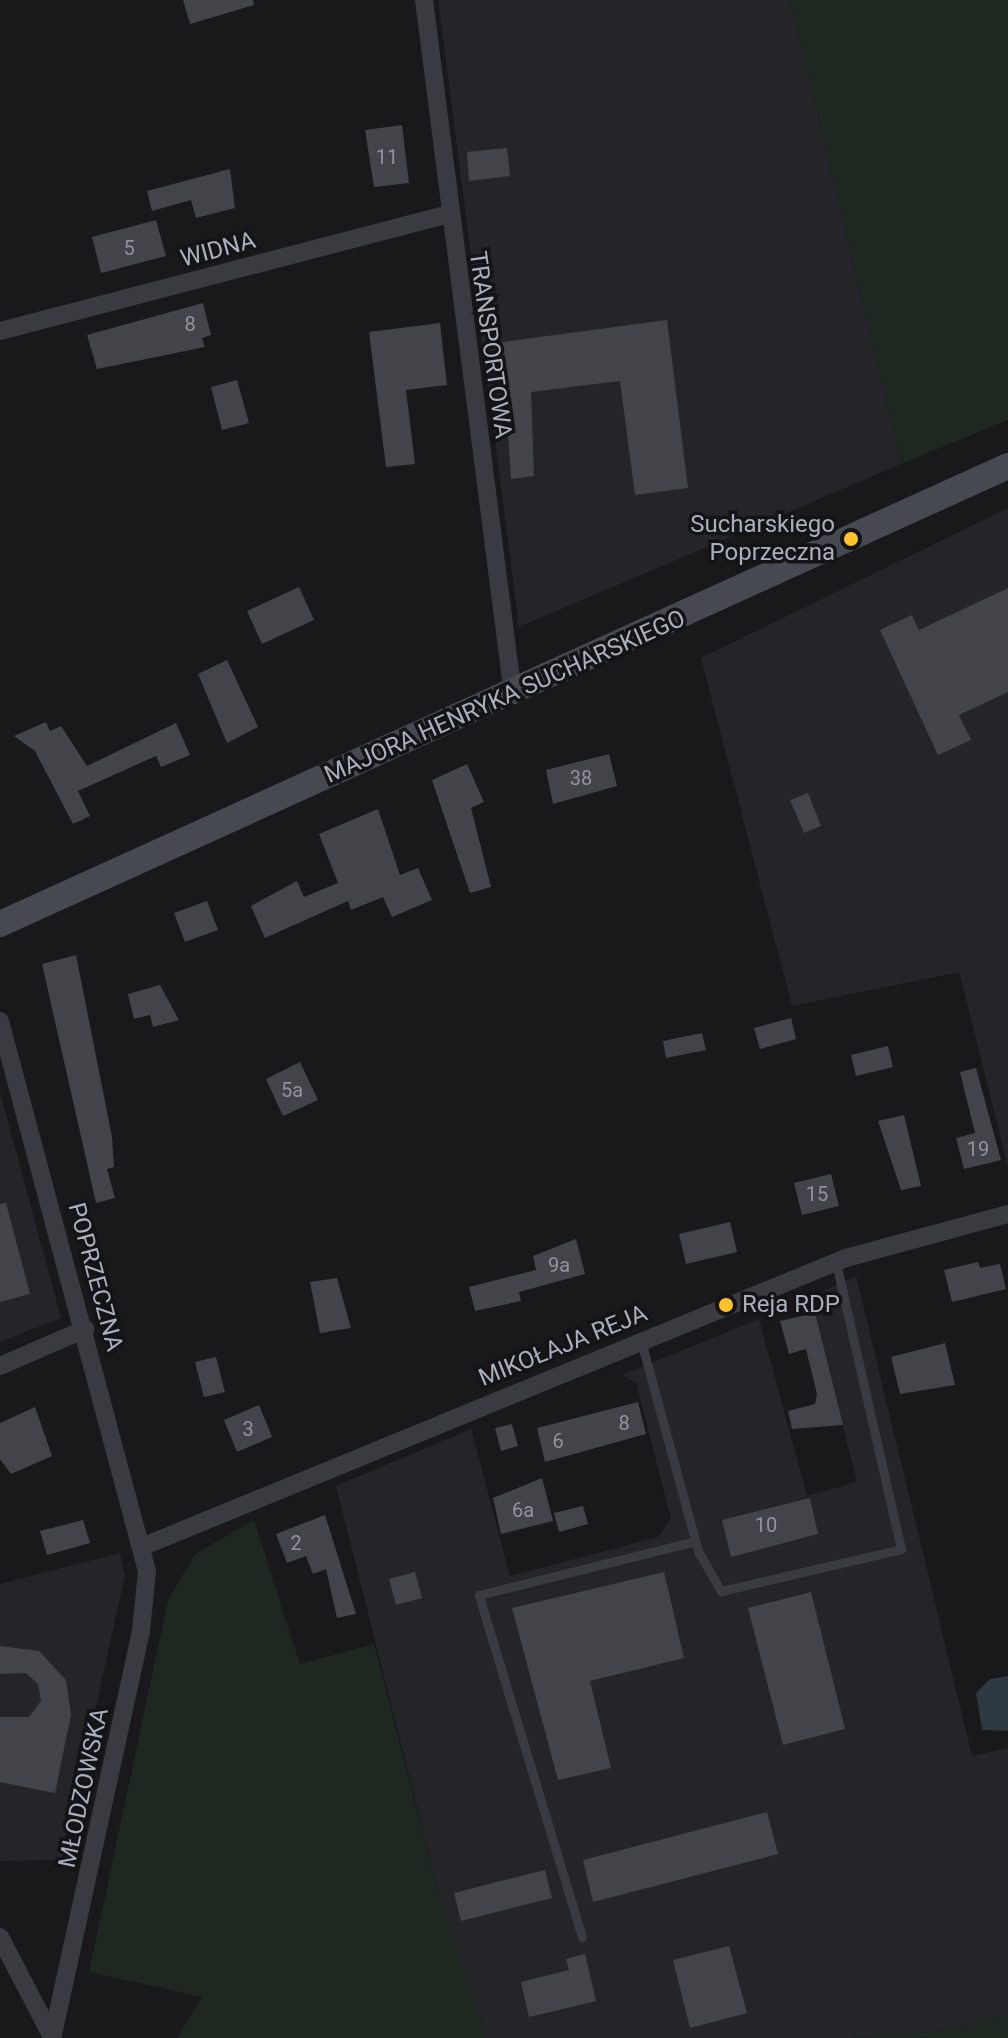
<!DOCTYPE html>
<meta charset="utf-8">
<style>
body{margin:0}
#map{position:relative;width:1008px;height:2038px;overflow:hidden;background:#19191c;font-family:Roboto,sans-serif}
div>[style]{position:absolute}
.built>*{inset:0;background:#252529}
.green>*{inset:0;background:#1e2720}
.water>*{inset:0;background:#2e3841}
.building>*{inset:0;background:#434449}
.lane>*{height:9px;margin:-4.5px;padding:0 4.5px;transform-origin:4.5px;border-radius:4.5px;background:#3a3b41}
.street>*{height:18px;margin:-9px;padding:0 9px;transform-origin:9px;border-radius:9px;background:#3a3b41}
.secondary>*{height:26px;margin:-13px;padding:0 13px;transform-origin:13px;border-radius:13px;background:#474951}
.dots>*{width:22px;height:22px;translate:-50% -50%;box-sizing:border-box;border:4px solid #141417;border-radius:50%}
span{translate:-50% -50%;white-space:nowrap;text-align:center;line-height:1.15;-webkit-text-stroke:7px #141417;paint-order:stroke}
.number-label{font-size:20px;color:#90949f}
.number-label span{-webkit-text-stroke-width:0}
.street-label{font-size:24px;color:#aaafbc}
.poi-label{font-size:24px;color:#aaafbc}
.right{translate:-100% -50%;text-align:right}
.left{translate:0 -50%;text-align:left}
</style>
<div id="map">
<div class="built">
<i style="clip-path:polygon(438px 0,790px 0,901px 464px,519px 627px)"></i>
<i style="clip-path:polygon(1008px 508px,1008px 1168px,959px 972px,792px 1006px,701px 658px)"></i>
<i style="clip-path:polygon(0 1092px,61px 1318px,0 1342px)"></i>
<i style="clip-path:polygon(856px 1276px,972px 1756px,1008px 1748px,1008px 2014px,942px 2031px,853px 2038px,486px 2038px,442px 1906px,336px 1486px,471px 1429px,510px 1576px,658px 1537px,671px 1518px,636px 1383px,622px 1375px,759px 1319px,807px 1496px,857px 1482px,810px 1297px)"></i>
<i style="clip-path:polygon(120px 1553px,125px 1575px,62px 1860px,0 1861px,0 1584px)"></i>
</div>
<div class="green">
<i style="clip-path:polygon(790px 0,1008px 0,1008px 420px,901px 464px)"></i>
<i style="clip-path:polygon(254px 1520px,300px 1664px,374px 1644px,442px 1906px,486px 2038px,177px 2038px,202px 1997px,89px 1972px,168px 1600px,195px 1554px)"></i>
<i style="clip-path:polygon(1008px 2014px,1008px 2038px,853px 2038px,942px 2031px)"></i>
</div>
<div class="water">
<i style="clip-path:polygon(1008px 1676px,1008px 1731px,982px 1730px,976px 1693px,990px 1679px)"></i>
</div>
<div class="building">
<i style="clip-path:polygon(183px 0,253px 0,254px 5px,190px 24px)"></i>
<i style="clip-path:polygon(402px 125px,409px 183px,374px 187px,365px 130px)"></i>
<i style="clip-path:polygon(507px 148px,510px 176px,469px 181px,467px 152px)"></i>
<i style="clip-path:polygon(230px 169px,235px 208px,196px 218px,191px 200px,152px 211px,147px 191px)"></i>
<i style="clip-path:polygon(156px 220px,166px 256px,101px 273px,92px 237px)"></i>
<i style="clip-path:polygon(203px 303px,211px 335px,202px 338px,205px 347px,97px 369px,87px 335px)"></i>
<i style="clip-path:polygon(667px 320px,688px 488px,635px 495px,620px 381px,531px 392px,534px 476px,511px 479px,502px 342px)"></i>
<i style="clip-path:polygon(440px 323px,447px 385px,406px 390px,415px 464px,386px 467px,369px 332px)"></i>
<i style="clip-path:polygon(237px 380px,249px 423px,222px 430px,211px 387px)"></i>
<i style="clip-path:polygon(299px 587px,314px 620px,262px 644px,247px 611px)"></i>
<i style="clip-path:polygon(1008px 588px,1008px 692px,959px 715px,971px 740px,938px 755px,880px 630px,912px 615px,919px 630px)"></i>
<i style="clip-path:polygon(227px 660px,258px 727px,227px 743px,198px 674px)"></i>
<i style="clip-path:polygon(46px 722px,50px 731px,61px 726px,87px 766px,176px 723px,190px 755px,161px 767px,156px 756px,78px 791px,90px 816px,73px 824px,35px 751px,14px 736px)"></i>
<i style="clip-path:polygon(609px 754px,617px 786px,553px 804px,546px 770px)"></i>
<i style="clip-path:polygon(467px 764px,484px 802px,471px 808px,491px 887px,470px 893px,432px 780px)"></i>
<i style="clip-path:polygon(808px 793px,821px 826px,804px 833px,790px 800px)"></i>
<i style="clip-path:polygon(378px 809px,400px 875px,418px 868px,432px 900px,392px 917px,383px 897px,351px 910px,348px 901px,265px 938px,251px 906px,297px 881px,304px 897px,338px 883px,319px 834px)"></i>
<i style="clip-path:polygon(207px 901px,218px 930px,185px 942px,174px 913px)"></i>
<i style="clip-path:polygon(76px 955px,112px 1137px,114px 1167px,107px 1169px,115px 1198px,96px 1203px,42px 964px)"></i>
<i style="clip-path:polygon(160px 985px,179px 1020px,153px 1027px,150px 1015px,134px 1019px,128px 994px)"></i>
<i style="clip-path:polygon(791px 1018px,796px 1039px,760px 1049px,754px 1028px)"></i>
<i style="clip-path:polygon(702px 1033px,706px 1050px,666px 1058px,663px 1041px)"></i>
<i style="clip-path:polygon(888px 1046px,893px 1067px,856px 1076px,851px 1055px)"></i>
<i style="clip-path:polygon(300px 1062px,318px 1100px,283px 1116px,266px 1079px)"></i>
<i style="clip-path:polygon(976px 1068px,1001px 1160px,964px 1169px,956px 1138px,975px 1133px,960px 1072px)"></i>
<i style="clip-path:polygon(904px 1115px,921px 1186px,901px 1190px,878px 1121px)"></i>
<i style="clip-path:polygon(831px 1174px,839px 1206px,802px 1215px,794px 1183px)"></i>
<i style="clip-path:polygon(6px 1203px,30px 1294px,0 1302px,0 1204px)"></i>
<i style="clip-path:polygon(730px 1222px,737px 1252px,686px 1264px,679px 1234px)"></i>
<i style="clip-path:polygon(576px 1239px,585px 1274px,519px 1292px,521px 1301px,475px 1311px,469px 1287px,536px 1270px,533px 1256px)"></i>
<i style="clip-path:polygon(978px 1262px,980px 1268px,1000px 1264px,1006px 1289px,952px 1302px,944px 1270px)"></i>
<i style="clip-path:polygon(337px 1278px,351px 1328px,320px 1333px,310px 1282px)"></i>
<i style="clip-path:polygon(815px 1313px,843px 1425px,792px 1429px,788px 1411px,815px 1404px,817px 1394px,806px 1349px,789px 1354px,780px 1321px)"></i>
<i style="clip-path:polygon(945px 1343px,955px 1385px,900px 1394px,891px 1357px)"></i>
<i style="clip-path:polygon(216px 1357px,225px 1392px,204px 1397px,195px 1362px)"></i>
<i style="clip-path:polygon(638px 1402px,646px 1434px,545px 1462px,537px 1428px)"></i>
<i style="clip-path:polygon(259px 1405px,272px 1437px,237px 1452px,224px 1420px)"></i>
<i style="clip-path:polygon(35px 1407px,52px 1456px,11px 1474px,0 1459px,0 1423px)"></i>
<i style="clip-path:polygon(512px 1424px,518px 1446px,501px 1451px,495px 1428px)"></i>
<i style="clip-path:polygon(542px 1478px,553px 1521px,501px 1534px,493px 1498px)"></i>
<i style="clip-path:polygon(810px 1498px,818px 1534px,731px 1557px,722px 1520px)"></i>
<i style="clip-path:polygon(583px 1506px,588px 1524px,559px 1532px,554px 1513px)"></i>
<i style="clip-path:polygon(325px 1515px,356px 1614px,337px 1618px,326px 1569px,313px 1574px,306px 1556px,287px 1563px,276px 1534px)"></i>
<i style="clip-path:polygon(83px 1520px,90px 1543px,47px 1555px,40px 1531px)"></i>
<i style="clip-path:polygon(415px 1572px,422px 1598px,396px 1605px,389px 1579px)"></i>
<i style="clip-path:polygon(664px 1572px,684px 1658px,590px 1681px,611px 1768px,558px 1780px,512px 1608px)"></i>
<i style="clip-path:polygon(811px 1592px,845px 1729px,783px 1745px,748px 1608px)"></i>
<i style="clip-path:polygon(0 1646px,39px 1651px,66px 1680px,71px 1715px,55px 1793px,0 1782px,0 1717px,29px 1717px,41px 1701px,38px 1684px,26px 1673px,0 1674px)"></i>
<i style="clip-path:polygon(767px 1812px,778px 1854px,593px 1902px,583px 1860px)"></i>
<i style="clip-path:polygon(545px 1870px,552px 1898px,461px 1921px,454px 1893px)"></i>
<i style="clip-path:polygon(729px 1946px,747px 2013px,690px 2028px,673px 1960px)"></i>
<i style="clip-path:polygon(585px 1954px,596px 2001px,529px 2017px,521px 1982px,569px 1970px,566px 1959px)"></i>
</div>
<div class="lane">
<i style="left:641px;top:1341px;width:218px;rotate:74.8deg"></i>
<i style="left:698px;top:1551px;width:46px;rotate:60.1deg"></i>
<i style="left:721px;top:1591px;width:185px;rotate:-13.1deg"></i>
<i style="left:901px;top:1549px;width:294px;rotate:-102.8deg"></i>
<i style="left:582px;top:1937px;width:357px;rotate:-106.8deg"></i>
<i style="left:479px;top:1595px;width:223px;rotate:-14deg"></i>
</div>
<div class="street">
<i style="left:424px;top:0;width:701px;rotate:82.7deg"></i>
<i style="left:0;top:331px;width:463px;rotate:-14.6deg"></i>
<i style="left:0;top:1021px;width:569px;rotate:75.04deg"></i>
<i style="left:147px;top:1571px;width:60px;rotate:95.7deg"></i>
<i style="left:141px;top:1631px;width:417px;rotate:102.3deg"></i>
<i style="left:0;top:1366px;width:93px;rotate:-23.5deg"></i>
<i style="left:144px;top:1546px;width:759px;rotate:-22.31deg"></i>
<i style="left:846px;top:1258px;width:168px;rotate:-15.2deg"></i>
<i style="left:0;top:1937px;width:113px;rotate:62.5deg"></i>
</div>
<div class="secondary">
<i style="left:0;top:924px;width:1107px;rotate:-24.44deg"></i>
</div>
<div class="dots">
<i style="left:851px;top:539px;background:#ffc12e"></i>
<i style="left:726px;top:1305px;background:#ffc12e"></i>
</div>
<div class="number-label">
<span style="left:387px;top:157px">11</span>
<span style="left:129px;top:248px">5</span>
<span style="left:190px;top:324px">8</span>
<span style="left:581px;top:778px">38</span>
<span style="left:292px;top:1090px">5a</span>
<span style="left:978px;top:1149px">19</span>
<span style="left:817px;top:1194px">15</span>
<span style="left:559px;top:1265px">9a</span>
<span style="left:624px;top:1423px">8</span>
<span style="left:248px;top:1429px">3</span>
<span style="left:558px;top:1441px">6</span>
<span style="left:523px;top:1510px">6a</span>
<span style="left:766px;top:1525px">10</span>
<span style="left:296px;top:1543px">2</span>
</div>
<div class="street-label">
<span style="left:218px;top:250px;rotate:-15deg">WIDNA</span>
<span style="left:490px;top:345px;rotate:82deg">TRANSPORTOWA</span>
<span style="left:505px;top:697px;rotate:-24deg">MAJORA HENRYKA SUCHARSKIEGO</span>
<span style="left:95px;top:1277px;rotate:75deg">POPRZECZNA</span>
<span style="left:563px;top:1346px;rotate:-22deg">MIKOŁAJA REJA</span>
<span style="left:84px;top:1788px;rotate:-78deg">MŁODZOWSKA</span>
</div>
<div class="poi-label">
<span class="right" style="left:835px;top:539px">Sucharskiego<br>Poprzeczna</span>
<span class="left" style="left:742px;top:1305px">Reja RDP</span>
</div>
</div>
